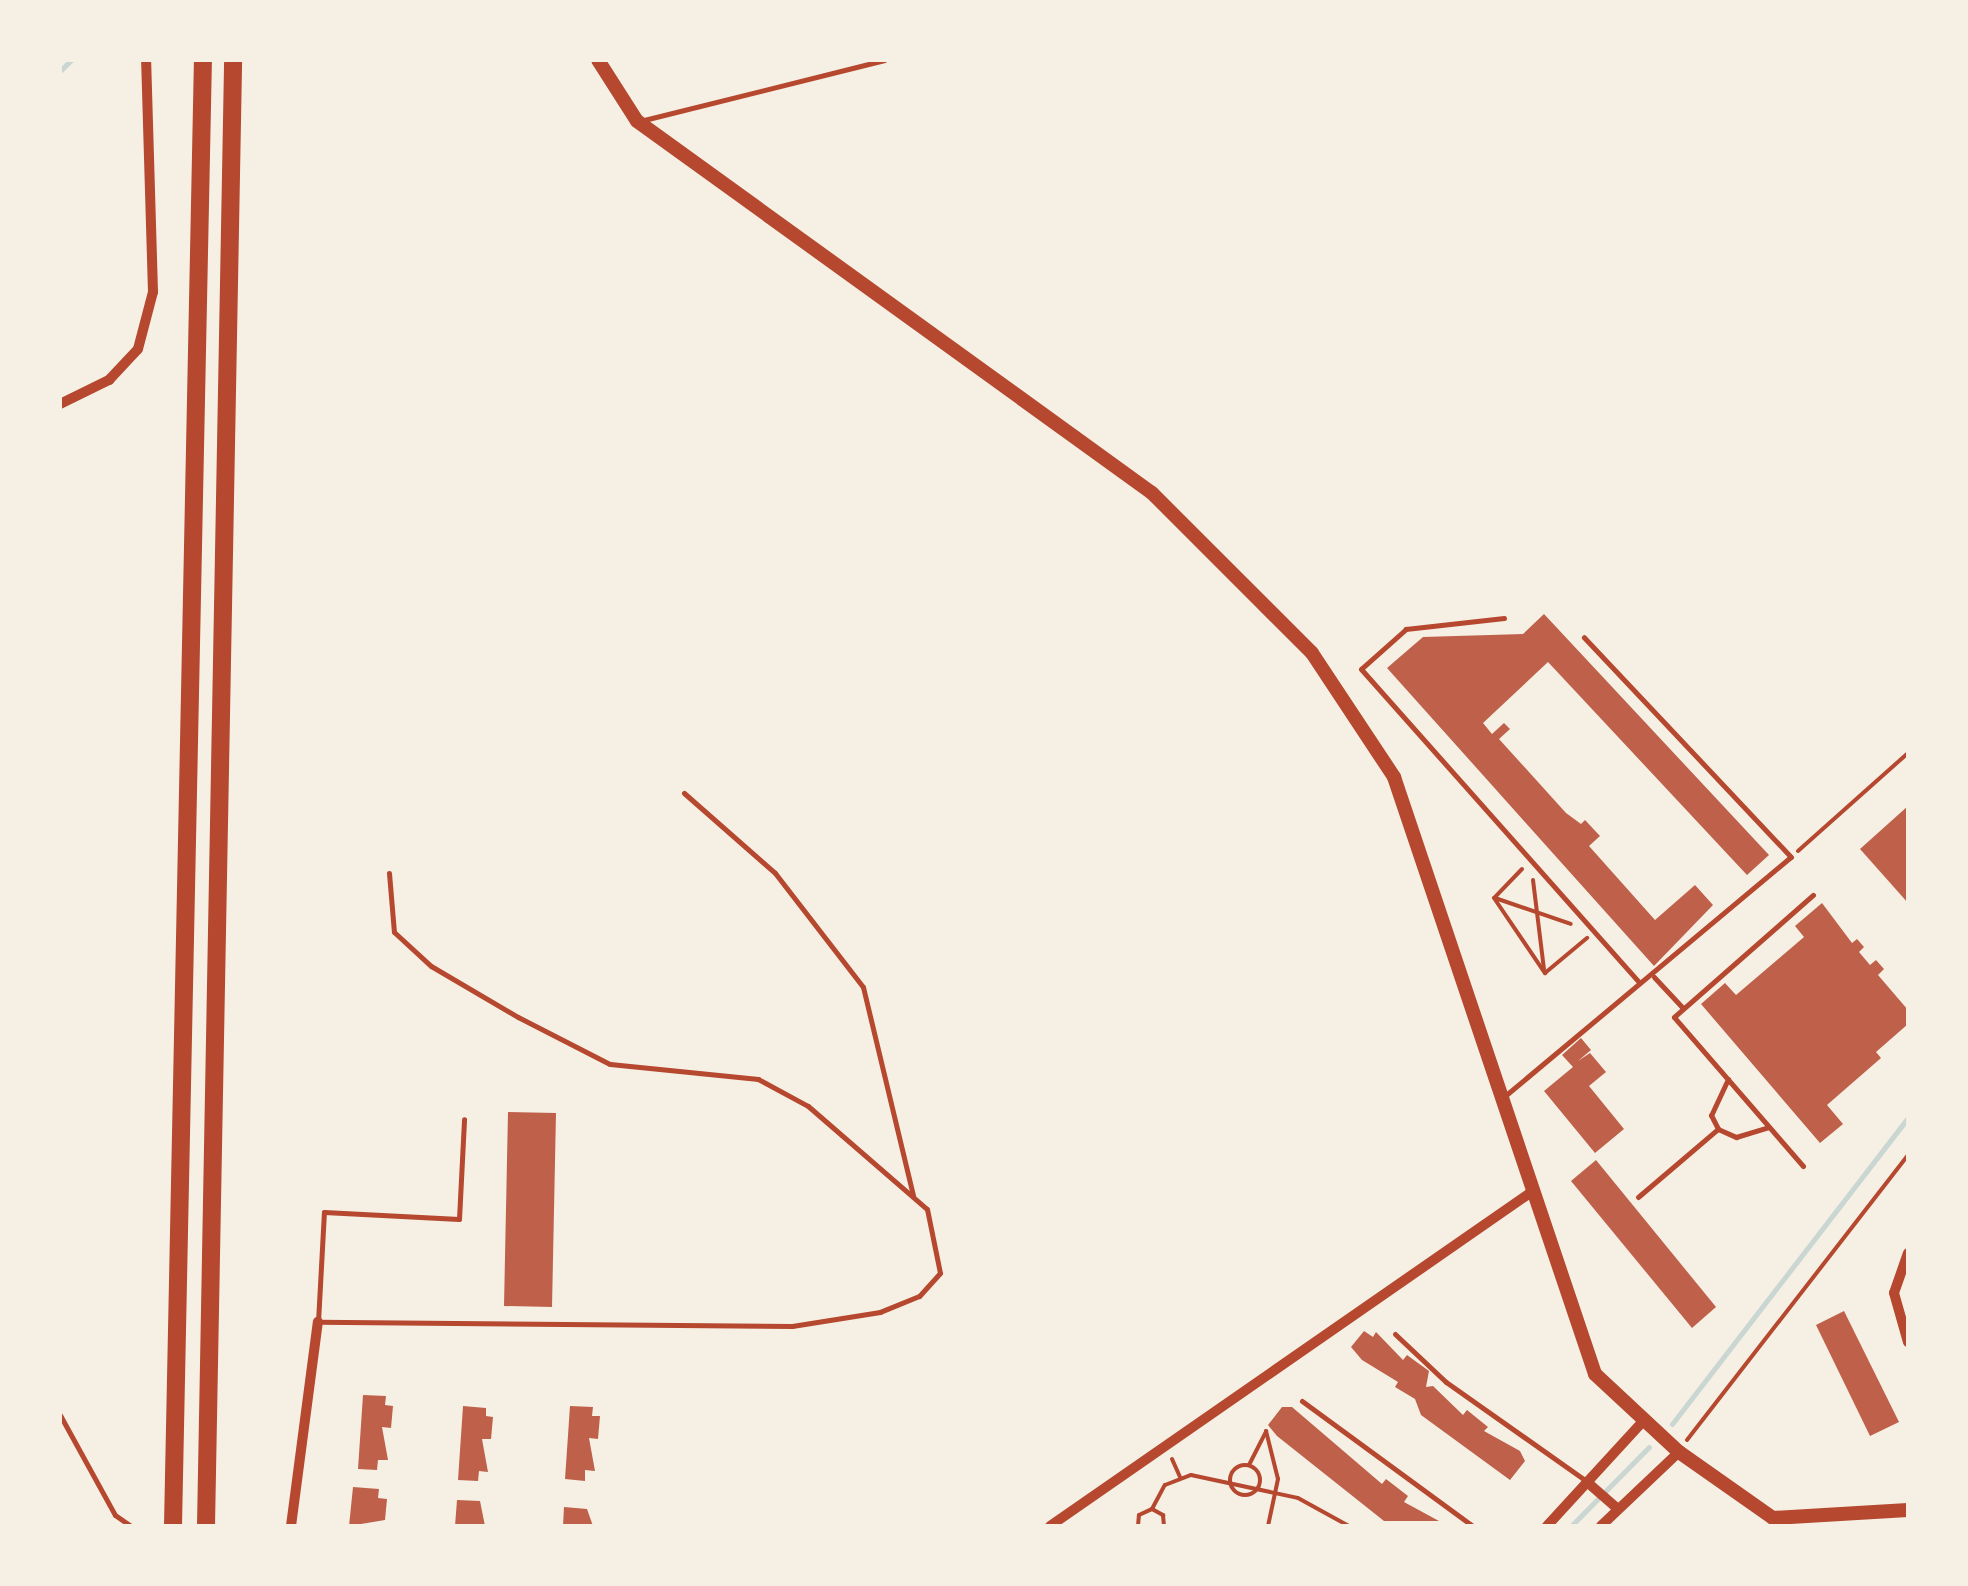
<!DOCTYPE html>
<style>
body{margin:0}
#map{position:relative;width:1968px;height:1586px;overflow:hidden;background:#f6efe4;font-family:"Alegreya Sans",sans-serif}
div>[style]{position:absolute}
.stream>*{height:5px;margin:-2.5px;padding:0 2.5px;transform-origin:2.5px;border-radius:2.5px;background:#c9d6d2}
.building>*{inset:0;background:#bf614a}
.path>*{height:4px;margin:-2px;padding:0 2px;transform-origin:2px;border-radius:2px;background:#b5482f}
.path>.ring{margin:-2px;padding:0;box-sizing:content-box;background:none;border:4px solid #b5482f;border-radius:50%}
.service>*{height:5px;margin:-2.5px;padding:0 2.5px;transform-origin:2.5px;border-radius:2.5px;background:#b5482f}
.minor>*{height:10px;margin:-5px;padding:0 5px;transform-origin:5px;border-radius:5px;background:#b5482f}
.tertiary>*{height:14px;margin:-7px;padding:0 7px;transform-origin:7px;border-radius:7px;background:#b5482f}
.trunk>*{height:18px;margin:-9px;padding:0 9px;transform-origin:9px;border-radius:9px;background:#b5482f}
span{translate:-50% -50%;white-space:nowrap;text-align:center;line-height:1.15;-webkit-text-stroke:9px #f6efe4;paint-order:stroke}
.frame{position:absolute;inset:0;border:62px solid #f6efe4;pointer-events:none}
</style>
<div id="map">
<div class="stream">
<i style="left:60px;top:71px;width:16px;rotate:-45deg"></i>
<i style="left:1672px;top:1424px;width:387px;rotate:-52.4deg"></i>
<i style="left:1571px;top:1526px;width:111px;rotate:-45.4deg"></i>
</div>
<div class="building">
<i style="clip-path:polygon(1544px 614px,1769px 855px,1747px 875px,1548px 662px,1483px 723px,1492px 734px,1504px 723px,1510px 729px,1499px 739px,1566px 813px,1581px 824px,1585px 820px,1600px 836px,1589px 846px,1655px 920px,1695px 885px,1713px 905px,1654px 966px,1387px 668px,1423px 637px,1523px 634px)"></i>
<i style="clip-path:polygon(1908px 806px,1908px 903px,1860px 849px)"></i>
<i style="clip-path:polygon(1822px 903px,1852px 943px,1857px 939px,1864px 947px,1859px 952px,1870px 965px,1876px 960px,1884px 969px,1878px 975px,1908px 1010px,1908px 1024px,1876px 1052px,1881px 1058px,1827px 1105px,1843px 1124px,1820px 1143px,1701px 1004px,1725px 983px,1736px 995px,1804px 937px,1795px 926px)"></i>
<i style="clip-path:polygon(1581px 1038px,1591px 1050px,1578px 1061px,1590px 1053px,1606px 1072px,1589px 1086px,1624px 1129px,1595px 1153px,1544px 1091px,1573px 1067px,1562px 1055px)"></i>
<i style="clip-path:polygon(508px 1112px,556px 1113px,552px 1307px,504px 1306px)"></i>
<i style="clip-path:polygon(1596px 1160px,1716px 1307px,1692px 1328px,1571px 1181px)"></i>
<i style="clip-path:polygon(1844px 1311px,1899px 1422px,1870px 1436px,1816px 1325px)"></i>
<i style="clip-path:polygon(1364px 1331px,1373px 1337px,1376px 1332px,1403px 1360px,1407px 1355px,1429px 1371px,1426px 1387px,1433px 1386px,1463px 1415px,1467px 1410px,1488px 1427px,1484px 1431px,1520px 1451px,1525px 1461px,1510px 1480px,1421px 1415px,1415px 1399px,1395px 1387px,1398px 1382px,1362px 1360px,1351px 1347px)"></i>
<i style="clip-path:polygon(363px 1395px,386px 1396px,385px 1405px,393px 1406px,391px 1428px,382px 1427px,388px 1460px,378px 1460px,377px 1470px,358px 1469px)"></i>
<i style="clip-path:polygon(463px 1406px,486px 1408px,486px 1416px,493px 1417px,491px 1439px,482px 1439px,488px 1472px,479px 1471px,478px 1481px,458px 1480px)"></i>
<i style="clip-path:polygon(570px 1406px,593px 1407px,592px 1416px,600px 1416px,598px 1439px,589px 1438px,595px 1471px,585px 1470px,585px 1481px,565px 1479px)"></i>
<i style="clip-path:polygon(1282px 1407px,1292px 1407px,1382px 1484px,1386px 1479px,1408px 1496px,1404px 1502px,1439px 1521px,1384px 1521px,1277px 1436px,1268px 1425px)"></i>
<i style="clip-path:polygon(353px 1487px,379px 1489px,378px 1498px,387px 1499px,385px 1520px,349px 1526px)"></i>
<i style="clip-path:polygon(457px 1500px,480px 1501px,485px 1526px,455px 1526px)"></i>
<i style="clip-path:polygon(564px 1507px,587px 1509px,593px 1526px,563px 1526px)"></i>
</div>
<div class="path">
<i style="left:1798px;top:851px;width:147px;rotate:-41.7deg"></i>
<i style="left:1522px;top:869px;width:40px;rotate:134deg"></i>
<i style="left:1494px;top:898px;width:91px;rotate:55.8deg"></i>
<i style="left:1545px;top:973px;width:55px;rotate:-39.8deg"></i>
<i style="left:1533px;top:880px;width:90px;rotate:83deg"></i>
<i style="left:1495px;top:898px;width:80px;rotate:18.9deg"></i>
<i style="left:1687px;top:1440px;width:361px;rotate:-52.2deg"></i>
<i style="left:1172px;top:1459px;width:20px;rotate:66deg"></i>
<i class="ring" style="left:1230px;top:1465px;width:26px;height:26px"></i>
<i style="left:1249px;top:1465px;width:38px;rotate:-63deg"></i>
<i style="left:1266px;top:1431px;width:49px;rotate:76deg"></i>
<i style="left:1278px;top:1479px;width:48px;rotate:102deg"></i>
<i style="left:1152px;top:1509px;width:27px;rotate:-62deg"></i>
<i style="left:1165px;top:1485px;width:28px;rotate:-21deg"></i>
<i style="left:1191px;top:1475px;width:109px;rotate:12.1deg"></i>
<i style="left:1298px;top:1498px;width:58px;rotate:28.8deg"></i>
<i style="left:1138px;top:1526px;width:11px;rotate:-85deg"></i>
<i style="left:1139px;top:1515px;width:14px;rotate:-25deg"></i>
<i style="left:1152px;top:1509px;width:13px;rotate:29deg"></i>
<i style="left:1163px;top:1515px;width:11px;rotate:85deg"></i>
</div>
<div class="service">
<i style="left:640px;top:121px;width:252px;rotate:-14deg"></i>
<i style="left:1504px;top:618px;width:99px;rotate:173.6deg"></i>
<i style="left:1406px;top:629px;width:60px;rotate:138.4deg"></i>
<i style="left:1361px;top:669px;width:417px;rotate:48.4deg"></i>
<i style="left:684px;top:793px;width:121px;rotate:41.3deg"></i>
<i style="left:775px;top:873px;width:144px;rotate:52.3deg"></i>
<i style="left:863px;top:987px;width:214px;rotate:76.5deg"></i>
<i style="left:389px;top:873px;width:59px;rotate:85.2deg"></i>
<i style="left:394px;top:932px;width:50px;rotate:42.6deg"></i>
<i style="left:431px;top:966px;width:101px;rotate:30.4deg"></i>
<i style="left:518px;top:1017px;width:103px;rotate:27.1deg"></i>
<i style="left:610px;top:1064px;width:149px;rotate:5.8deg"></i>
<i style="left:758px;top:1079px;width:57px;rotate:28.4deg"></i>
<i style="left:808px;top:1106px;width:157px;rotate:40.9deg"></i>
<i style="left:927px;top:1209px;width:65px;rotate:78.5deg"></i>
<i style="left:940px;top:1273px;width:31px;rotate:132deg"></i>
<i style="left:919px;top:1296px;width:42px;rotate:157.7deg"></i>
<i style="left:880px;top:1312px;width:89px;rotate:171deg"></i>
<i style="left:792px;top:1326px;width:474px;rotate:-179.5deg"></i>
<i style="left:318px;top:1322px;width:110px;rotate:-86.9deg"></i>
<i style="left:324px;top:1212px;width:135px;rotate:3deg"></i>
<i style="left:459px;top:1219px;width:100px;rotate:-87.1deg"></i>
<i style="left:1654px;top:977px;width:42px;rotate:46.9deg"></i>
<i style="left:1728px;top:1079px;width:40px;rotate:115deg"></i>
<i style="left:1711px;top:1115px;width:16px;rotate:63deg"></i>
<i style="left:1718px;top:1129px;width:20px;rotate:24deg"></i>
<i style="left:1736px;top:1137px;width:34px;rotate:-17deg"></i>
<i style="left:1506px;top:1095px;width:371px;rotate:-39.9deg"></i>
<i style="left:1791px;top:857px;width:302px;rotate:-133.3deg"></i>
<i style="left:1803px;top:1166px;width:197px;rotate:-130.9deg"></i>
<i style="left:1674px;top:1017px;width:185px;rotate:-41.3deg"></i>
<i style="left:1638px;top:1197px;width:105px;rotate:-40.4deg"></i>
<i style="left:1395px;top:1334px;width:70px;rotate:43.3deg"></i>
<i style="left:1446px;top:1382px;width:170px;rotate:35.2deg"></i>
<i style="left:1302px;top:1401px;width:212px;rotate:36.2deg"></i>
<i style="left:60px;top:1415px;width:114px;rotate:61.2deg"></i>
<i style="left:115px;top:1515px;width:19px;rotate:35deg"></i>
</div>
<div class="minor">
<i style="left:60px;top:404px;width:55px;rotate:-26.1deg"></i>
<i style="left:109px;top:380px;width:42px;rotate:-46.9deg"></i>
<i style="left:138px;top:349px;width:59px;rotate:-75.3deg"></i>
<i style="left:153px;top:292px;width:232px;rotate:-91.7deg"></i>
<i style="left:1908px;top:1253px;width:42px;rotate:109.3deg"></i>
<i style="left:1894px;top:1293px;width:51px;rotate:74.1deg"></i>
<i style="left:1587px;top:1482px;width:41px;rotate:41.1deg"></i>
<i style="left:291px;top:1526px;width:206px;rotate:-82.5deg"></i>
<i style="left:1050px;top:1526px;width:584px;rotate:-34.75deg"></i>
<i style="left:1547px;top:1526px;width:144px;rotate:-47.5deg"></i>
<i style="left:1601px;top:1526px;width:108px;rotate:-43.5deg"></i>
</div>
<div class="tertiary">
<i style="left:598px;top:60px;width:72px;rotate:57.4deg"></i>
<i style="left:637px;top:121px;width:635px;rotate:35.84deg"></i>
<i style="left:1152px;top:493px;width:226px;rotate:45deg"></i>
<i style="left:1312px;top:653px;width:149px;rotate:56.5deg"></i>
<i style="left:1394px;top:777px;width:630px;rotate:71.39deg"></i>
<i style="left:1595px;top:1374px;width:115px;rotate:42.9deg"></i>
<i style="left:1679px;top:1452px;width:115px;rotate:35.1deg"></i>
<i style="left:1773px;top:1518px;width:135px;rotate:-3.4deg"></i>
</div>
<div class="trunk">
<i style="left:173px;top:1526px;width:1466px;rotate:-88.83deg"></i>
<i style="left:206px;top:1526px;width:1466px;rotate:-88.94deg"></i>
</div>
<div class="frame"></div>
</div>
